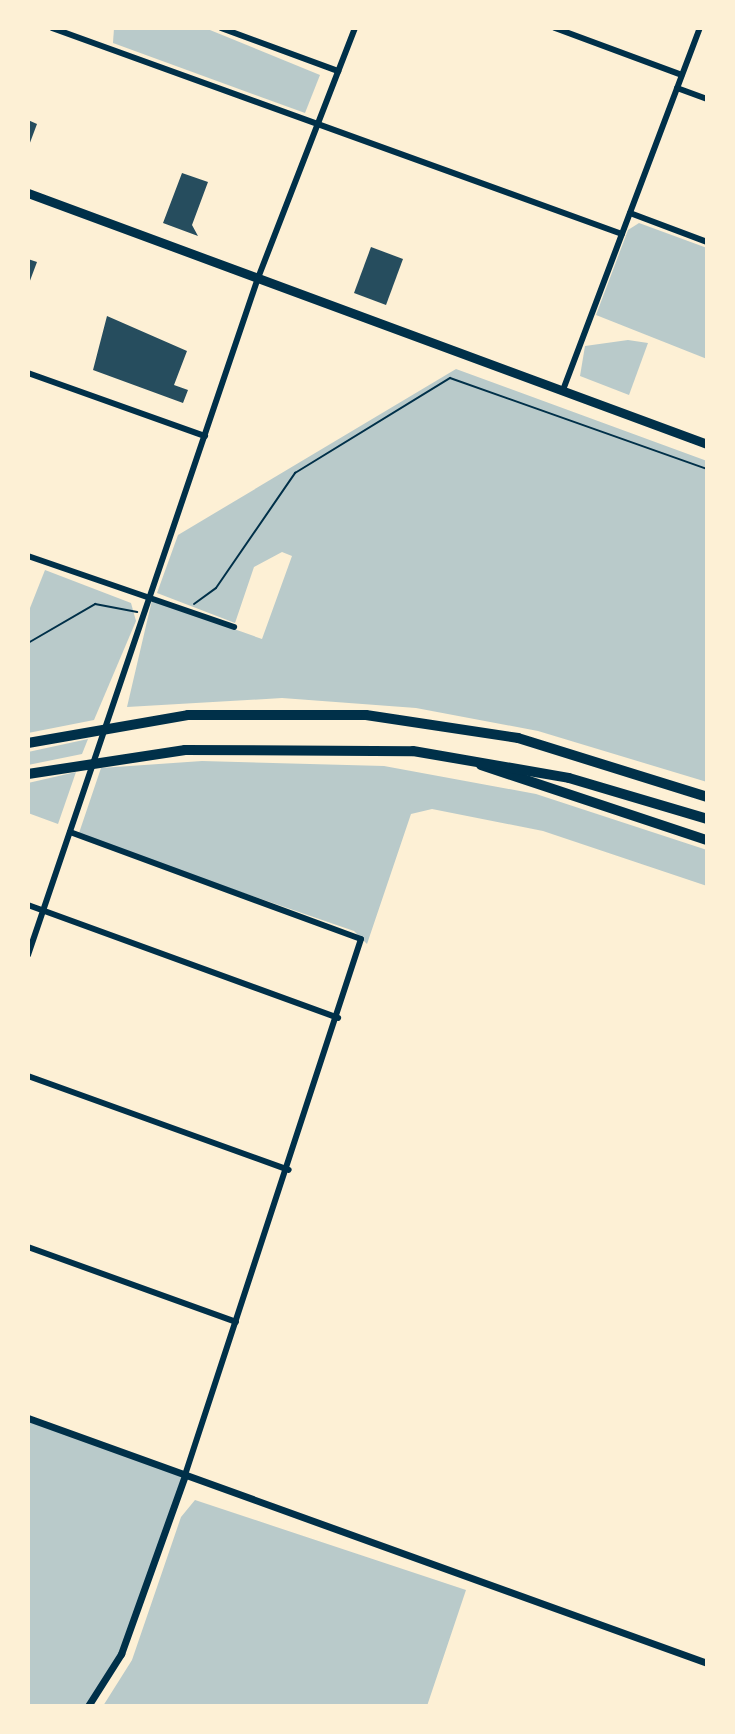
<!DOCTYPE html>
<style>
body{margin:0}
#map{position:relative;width:735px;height:1734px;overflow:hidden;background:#fdf0d5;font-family:Mulish,sans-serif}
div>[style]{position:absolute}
.green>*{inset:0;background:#b9caca}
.building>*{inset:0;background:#264d5e}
.path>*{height:2px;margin:-1px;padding:0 1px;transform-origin:1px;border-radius:1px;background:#003049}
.minor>*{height:6px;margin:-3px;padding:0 3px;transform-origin:3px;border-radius:3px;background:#003049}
.tertiary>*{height:7px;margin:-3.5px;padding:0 3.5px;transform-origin:3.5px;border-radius:3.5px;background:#003049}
.primary>*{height:9px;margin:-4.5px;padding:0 4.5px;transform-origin:4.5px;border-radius:4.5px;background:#003049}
.motorway>*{height:10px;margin:-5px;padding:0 5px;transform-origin:5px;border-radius:5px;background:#003049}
span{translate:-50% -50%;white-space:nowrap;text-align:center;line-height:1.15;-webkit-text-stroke:7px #fdf0d5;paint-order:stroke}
.frame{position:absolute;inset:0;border:30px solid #fdf0d5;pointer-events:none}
</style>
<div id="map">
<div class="green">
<i style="clip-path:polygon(114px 28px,205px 28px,320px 75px,305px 113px,113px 43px)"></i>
<i style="clip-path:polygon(639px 223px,707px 248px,707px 359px,596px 315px,628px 230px)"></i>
<i style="clip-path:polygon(628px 340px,648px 343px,629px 395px,580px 376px,585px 346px)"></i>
<i style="clip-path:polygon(456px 369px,707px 461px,707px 782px,538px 731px,416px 708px,282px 698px,127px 707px,152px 600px,262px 639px,292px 556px,282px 552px,254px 567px,235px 623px,157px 593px,178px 535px)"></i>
<i style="clip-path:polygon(45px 570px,131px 603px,136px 621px,94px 720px,28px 733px,28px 613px)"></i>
<i style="clip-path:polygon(88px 739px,82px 754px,28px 765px,28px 752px)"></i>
<i style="clip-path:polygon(202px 761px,384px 766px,536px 794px,707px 850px,707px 886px,543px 831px,432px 809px,411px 814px,367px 944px,354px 931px,78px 836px,101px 768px)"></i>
<i style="clip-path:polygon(76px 772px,58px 824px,28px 813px,28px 783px)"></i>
<i style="clip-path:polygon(28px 1418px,185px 1475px,121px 1654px,88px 1706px,28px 1706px)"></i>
<i style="clip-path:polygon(195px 1500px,466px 1590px,427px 1706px,103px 1706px,132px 1660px,181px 1517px)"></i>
</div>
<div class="building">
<i style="clip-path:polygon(28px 120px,37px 124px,28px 148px)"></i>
<i style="clip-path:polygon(182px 173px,208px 182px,192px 225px,198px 236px,163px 223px)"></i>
<i style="clip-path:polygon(371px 247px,403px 259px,386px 305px,354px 293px)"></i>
<i style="clip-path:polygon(28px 259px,37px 262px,28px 286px)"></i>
<i style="clip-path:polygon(107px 316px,187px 351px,174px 385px,188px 390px,183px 403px,93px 370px)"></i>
</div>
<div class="path">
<i style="left:194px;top:604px;width:27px;rotate:-36deg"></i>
<i style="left:216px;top:588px;width:140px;rotate:-55.5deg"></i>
<i style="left:295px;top:473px;width:182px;rotate:-31.5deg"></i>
<i style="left:450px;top:378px;width:273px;rotate:19.5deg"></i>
<i style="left:28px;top:643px;width:78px;rotate:-30.2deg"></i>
<i style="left:95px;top:604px;width:43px;rotate:10.8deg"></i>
</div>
<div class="minor">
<i style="left:52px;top:28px;width:606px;rotate:19.87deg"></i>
<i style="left:221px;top:28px;width:125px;rotate:20.2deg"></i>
<i style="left:555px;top:28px;width:135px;rotate:20.3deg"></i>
<i style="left:677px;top:88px;width:32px;rotate:20deg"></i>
<i style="left:630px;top:213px;width:82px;rotate:20.6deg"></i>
<i style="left:28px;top:373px;width:188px;rotate:19.6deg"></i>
<i style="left:563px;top:390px;width:387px;rotate:-69.3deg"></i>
<i style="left:28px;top:556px;width:218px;rotate:19deg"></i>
<i style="left:70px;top:832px;width:310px;rotate:20.2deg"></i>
<i style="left:361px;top:939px;width:564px;rotate:108.18deg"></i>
<i style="left:28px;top:905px;width:330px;rotate:20deg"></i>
<i style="left:28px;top:955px;width:715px;rotate:-71.24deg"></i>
<i style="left:258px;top:278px;width:268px;rotate:-68.8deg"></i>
<i style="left:28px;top:1076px;width:277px;rotate:19.8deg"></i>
<i style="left:28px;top:1247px;width:221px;rotate:19.8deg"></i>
</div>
<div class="tertiary">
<i style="left:28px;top:1418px;width:722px;rotate:19.84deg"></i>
<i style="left:88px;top:1706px;width:62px;rotate:-57.6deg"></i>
<i style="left:121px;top:1654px;width:190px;rotate:-70.3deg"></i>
</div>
<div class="primary">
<i style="left:28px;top:193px;width:724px;rotate:20.29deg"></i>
</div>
<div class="motorway">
<i style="left:28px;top:743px;width:162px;rotate:-9.9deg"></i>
<i style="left:188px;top:715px;width:178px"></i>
<i style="left:366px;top:715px;width:154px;rotate:8.6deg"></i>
<i style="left:518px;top:738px;width:198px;rotate:17.3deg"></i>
<i style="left:481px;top:765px;width:238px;rotate:18.4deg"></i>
<i style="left:28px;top:774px;width:159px;rotate:-8.7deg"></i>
<i style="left:185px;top:750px;width:228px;rotate:0.3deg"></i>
<i style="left:413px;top:751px;width:158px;rotate:9.8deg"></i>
<i style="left:569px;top:778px;width:144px;rotate:16.5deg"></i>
</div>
<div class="frame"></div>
</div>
